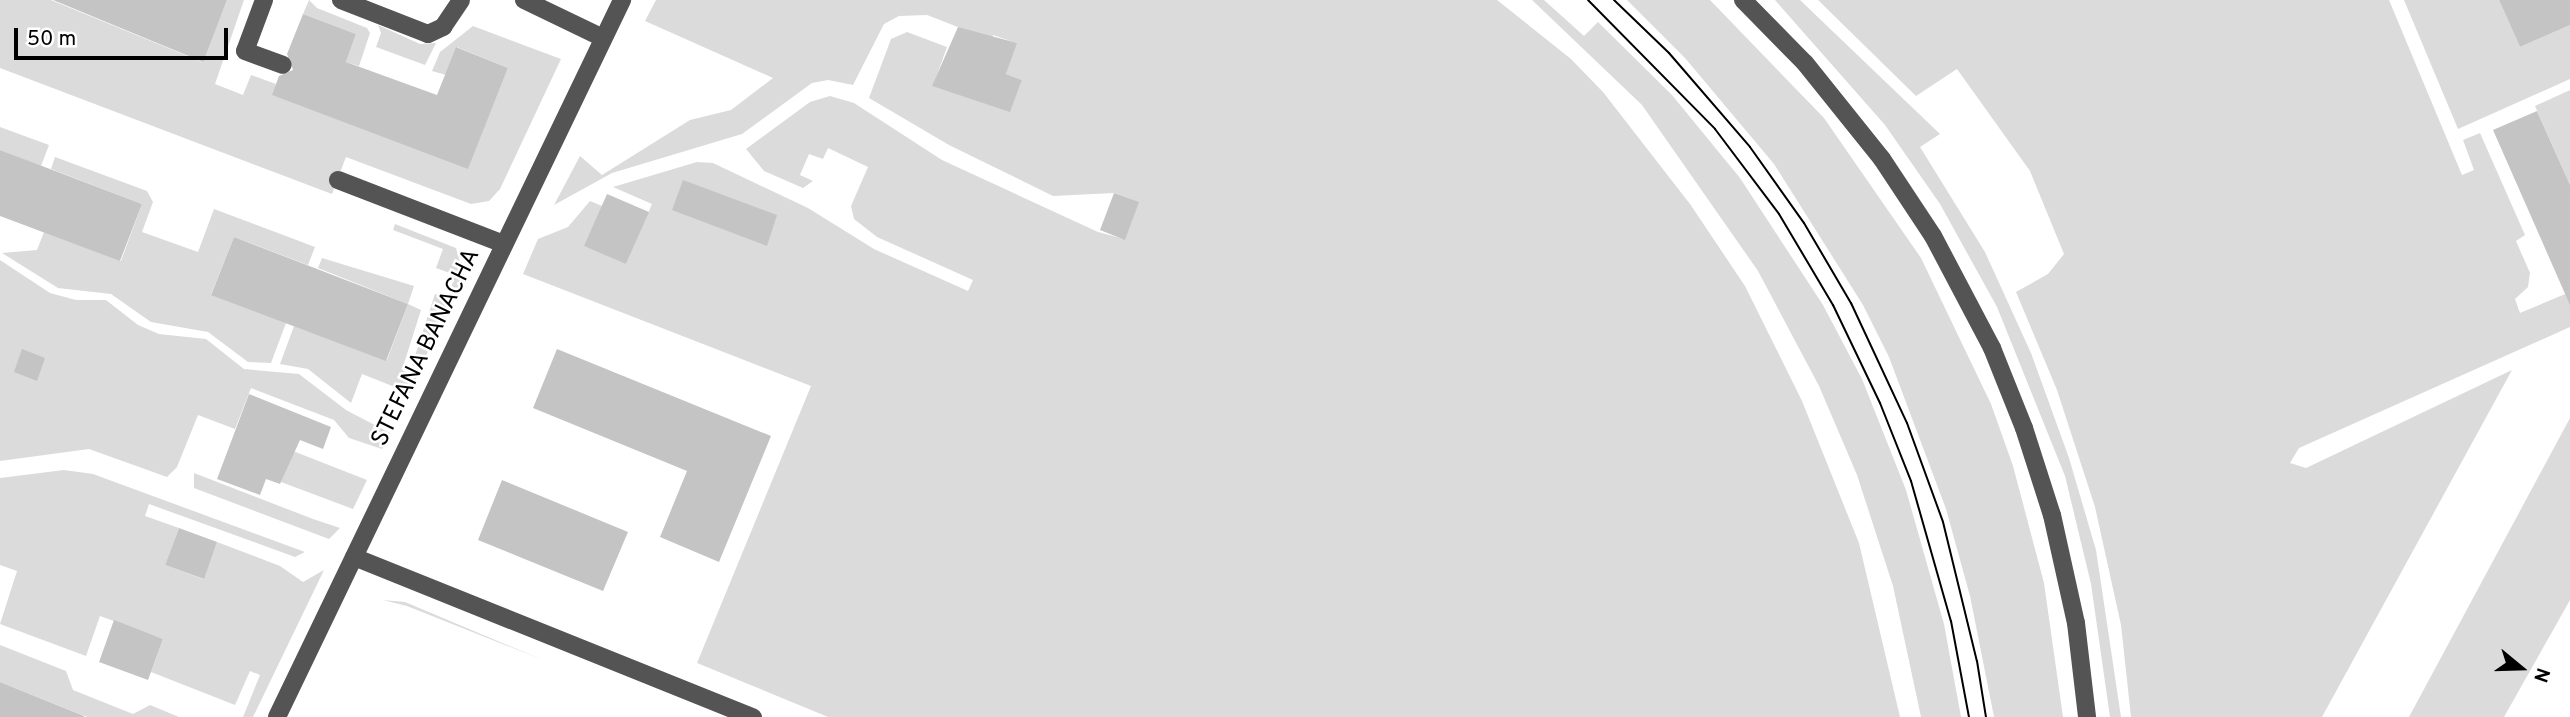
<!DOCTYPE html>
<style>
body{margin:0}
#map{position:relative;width:2570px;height:717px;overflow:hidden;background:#fff;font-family:Overpass,sans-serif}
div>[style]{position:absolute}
.green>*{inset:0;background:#dbdbdb}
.building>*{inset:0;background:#c4c4c4}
.minor>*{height:18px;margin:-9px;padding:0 9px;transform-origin:9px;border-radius:9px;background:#545454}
.tram>*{height:2px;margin:-1px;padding:0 1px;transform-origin:1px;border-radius:1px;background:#000}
span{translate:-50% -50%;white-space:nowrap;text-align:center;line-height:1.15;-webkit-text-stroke:5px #fff;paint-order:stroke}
.street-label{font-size:24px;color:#000}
.north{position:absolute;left:2486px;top:633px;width:70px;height:70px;-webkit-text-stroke:5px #fff;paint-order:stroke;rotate:109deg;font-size:19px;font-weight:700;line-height:28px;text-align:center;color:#000}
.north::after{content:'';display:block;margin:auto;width:24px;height:32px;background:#000;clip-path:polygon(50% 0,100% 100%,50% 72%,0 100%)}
.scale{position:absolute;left:14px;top:28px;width:214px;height:32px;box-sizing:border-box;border:4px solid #000;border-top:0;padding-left:9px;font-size:21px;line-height:24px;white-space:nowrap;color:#000;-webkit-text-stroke:5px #fff;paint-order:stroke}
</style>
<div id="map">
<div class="green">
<i style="clip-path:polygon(0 0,51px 0,202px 62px,227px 0,244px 0,215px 84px,243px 95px,251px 75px,276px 84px,273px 95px,468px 168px,508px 68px,457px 47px,446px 75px,432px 71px,440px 52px,473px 26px,561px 59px,500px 189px,489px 201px,471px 204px,346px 157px,332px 194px,0 68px)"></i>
<i style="clip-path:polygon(309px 0,317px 8px,367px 28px,370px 33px,359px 66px,346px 62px,356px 34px,303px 14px)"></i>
<i style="clip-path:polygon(656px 0,1497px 0,1571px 59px,1603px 92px,1690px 204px,1745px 286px,1802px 401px,1859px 543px,1900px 717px,828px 717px,697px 663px,811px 386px,523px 274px,538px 239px,568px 227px,590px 201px,602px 206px,626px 264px,652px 204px,613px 187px,697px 162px,713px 163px,808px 208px,874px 249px,968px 291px,973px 280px,877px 237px,854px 219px,851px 206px,868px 167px,828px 148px,823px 159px,809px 154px,800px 175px,813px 181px,803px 188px,764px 171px,746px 149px,810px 102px,830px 96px,854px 103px,942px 160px,1098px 232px,1124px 239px,1138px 202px,1114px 193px,1053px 196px,949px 145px,869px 98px,891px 39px,907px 32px,947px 47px,933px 86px,1010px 111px,1022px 80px,1006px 74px,1016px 43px,993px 35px,983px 61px,981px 36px,927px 15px,899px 16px,884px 24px,853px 85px,828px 80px,812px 83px,742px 134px,612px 173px,554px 205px,580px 156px,602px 175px,690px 120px,731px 110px,773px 78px,645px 21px)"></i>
<i style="clip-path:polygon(1532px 0,1544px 0,1584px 36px,1598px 22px,1672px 95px,1740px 178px,1823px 305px,1862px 379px,1906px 490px,1944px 624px,1961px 717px,1921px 717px,1893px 586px,1857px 475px,1819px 386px,1758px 271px,1642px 105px)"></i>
<i style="clip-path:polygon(1627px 0,1710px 0,1824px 118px,1921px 258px,1991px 404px,2013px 466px,2044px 583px,2063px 717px,1994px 717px,1970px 596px,1946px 509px,1889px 357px,1863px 305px,1774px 164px,1685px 58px)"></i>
<i style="clip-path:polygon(1775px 0,1800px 0,1940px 134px,1920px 147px,1985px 252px,2031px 353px,2069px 458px,2096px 550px,2121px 717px,2110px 717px,2091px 584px,2065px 476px,1997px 307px,1940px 204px,1885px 125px)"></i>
<i style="clip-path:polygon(1818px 0,2389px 0,2462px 175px,2474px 170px,2463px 140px,2480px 133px,2525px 235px,2516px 241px,2530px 273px,2528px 287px,2515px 299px,2520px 313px,2570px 292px,2570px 327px,2299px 448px,2290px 463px,2306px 468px,2512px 370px,2322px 717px,2131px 717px,2121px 625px,2095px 507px,2057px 390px,2016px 292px,2048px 274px,2064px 254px,2030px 171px,1957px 69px,1916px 96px)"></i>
<i style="clip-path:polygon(2404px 0,2499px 0,2520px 47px,2570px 25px,2570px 79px,2458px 129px)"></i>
<i style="clip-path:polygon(378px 25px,420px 44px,436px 43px,425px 65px,376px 47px,381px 33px)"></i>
<i style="clip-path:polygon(2570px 90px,2570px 185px,2535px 106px)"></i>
<i style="clip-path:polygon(0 127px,49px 145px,41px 166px,0 150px)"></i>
<i style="clip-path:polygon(55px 157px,147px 191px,153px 202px,142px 232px,198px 252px,214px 209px,315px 247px,308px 265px,234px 237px,211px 294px,286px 323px,271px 363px,248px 362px,208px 332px,151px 322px,111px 294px,58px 288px,2px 253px,37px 250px,44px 232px,121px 261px,142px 204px,51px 169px)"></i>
<i style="clip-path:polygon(395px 224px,456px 248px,463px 273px,456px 293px,450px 291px,455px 275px,436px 268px,443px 249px,393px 230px)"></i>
<i style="clip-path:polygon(322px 258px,414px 286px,408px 304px,421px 310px,402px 370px,417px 377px,410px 393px,362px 374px,351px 403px,308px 369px,280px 364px,294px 326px,387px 360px,408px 304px,318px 268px)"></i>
<i style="clip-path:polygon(0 260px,50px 293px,76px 300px,106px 300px,138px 325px,159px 334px,206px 339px,244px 369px,299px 374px,346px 410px,390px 433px,382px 449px,349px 438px,334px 420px,251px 388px,235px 429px,198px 415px,177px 467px,167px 477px,89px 449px,0 461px)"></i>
<i style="clip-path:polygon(435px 294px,452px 301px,420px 368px,412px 365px)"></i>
<i style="clip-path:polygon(2570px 418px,2570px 600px,2504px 717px,2409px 717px)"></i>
<i style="clip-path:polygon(293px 451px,367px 480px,353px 509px,281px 482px)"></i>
<i style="clip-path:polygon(64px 470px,93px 474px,305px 552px,295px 557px,149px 504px,145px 516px,179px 528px,165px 565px,203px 579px,217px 542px,280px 566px,303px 582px,324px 570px,253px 717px,243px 717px,260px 675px,250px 671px,235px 705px,151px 672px,163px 639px,100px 616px,86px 656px,0 624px,17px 571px,0 565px,0 478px)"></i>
<i style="clip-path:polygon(194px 473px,313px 519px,340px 528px,329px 539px,194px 488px)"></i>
<i style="clip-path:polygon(383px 600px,405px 602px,543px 660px,407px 606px)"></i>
<i style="clip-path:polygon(0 645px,66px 671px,73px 690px,133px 714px,150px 705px,179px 717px,87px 717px,0 682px)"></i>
</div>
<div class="building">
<i style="clip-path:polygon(53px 0,227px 0,203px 62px)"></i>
<i style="clip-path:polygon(2499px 0,2570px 0,2570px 25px,2520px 47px)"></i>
<i style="clip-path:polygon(303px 14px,356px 34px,346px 62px,437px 95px,456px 47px,508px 68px,468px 169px,272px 95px,279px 76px,293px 70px,287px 54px)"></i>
<i style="clip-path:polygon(958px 27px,1017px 43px,1006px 74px,1022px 80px,1010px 112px,932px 86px)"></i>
<i style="clip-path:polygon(2537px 111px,2570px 185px,2570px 305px,2493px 130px)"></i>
<i style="clip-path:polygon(0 150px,142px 204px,120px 261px,0 216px)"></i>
<i style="clip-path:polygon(683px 180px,777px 215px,767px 246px,672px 210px)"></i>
<i style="clip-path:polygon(1114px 193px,1139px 202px,1125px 240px,1100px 230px)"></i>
<i style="clip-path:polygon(607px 194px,649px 212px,626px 264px,584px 246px)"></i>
<i style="clip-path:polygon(234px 237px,408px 304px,386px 361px,211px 295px)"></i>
<i style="clip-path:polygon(22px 349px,45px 358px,37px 381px,14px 372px)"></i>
<i style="clip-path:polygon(557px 349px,771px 436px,719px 562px,660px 537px,687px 471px,533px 408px)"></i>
<i style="clip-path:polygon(249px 394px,331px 427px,323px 449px,300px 440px,280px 484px,266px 479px,260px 495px,217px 479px)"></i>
<i style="clip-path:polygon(502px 480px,628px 532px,603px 591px,478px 540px)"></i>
<i style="clip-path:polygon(179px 528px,217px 542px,204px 579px,165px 565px)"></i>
<i style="clip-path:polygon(114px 620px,163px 639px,148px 680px,99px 662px)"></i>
<i style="clip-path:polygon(0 682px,84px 716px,84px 717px,0 717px)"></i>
</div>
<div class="minor">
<i style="left:264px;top:0;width:54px;rotate:110.4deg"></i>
<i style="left:245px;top:51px;width:40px;rotate:20.2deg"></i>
<i style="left:341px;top:0;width:93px;rotate:21.3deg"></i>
<i style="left:428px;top:34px;width:17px;rotate:-25deg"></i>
<i style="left:443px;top:27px;width:32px;rotate:-56deg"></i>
<i style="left:524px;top:0;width:88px;rotate:25.7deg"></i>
<i style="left:1743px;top:0;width:88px;rotate:45.5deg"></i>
<i style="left:1805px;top:63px;width:123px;rotate:51.3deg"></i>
<i style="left:1882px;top:159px;width:92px;rotate:56.5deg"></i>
<i style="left:1933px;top:236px;width:127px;rotate:62.2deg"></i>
<i style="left:1992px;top:348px;width:86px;rotate:68.2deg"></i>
<i style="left:2024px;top:428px;width:91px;rotate:72.2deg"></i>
<i style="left:2052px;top:515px;width:111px;rotate:77.5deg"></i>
<i style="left:2076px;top:623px;width:95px;rotate:83.3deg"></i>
<i style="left:338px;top:180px;width:178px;rotate:21.1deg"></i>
<i style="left:354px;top:557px;width:430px;rotate:21.9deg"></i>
<i style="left:277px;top:717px;width:796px;rotate:-64.3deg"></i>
</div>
<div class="tram">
<i style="left:1588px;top:0;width:181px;rotate:45.4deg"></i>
<i style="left:1715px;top:129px;width:106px;rotate:53deg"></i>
<i style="left:1779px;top:214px;width:106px;rotate:59.3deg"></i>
<i style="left:1833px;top:305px;width:109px;rotate:64.4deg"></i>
<i style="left:1880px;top:403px;width:84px;rotate:68.3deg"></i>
<i style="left:1911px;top:481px;width:146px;rotate:74.1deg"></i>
<i style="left:1951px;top:621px;width:98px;rotate:79.4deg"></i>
<i style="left:1614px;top:0;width:76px;rotate:43.9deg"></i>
<i style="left:1669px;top:53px;width:124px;rotate:49.2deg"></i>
<i style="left:1750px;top:147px;width:93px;rotate:54.6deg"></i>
<i style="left:1804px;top:223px;width:93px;rotate:59.6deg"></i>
<i style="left:1851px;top:303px;width:132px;rotate:65deg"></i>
<i style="left:1907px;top:423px;width:105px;rotate:70deg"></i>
<i style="left:1943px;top:522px;width:143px;rotate:76.3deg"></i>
<i style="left:1977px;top:661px;width:57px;rotate:80.9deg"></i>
</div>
<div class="street-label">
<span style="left:427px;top:348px;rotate:-64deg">STEFANA BANACHA</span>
</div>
<div class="north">N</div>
<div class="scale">50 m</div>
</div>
